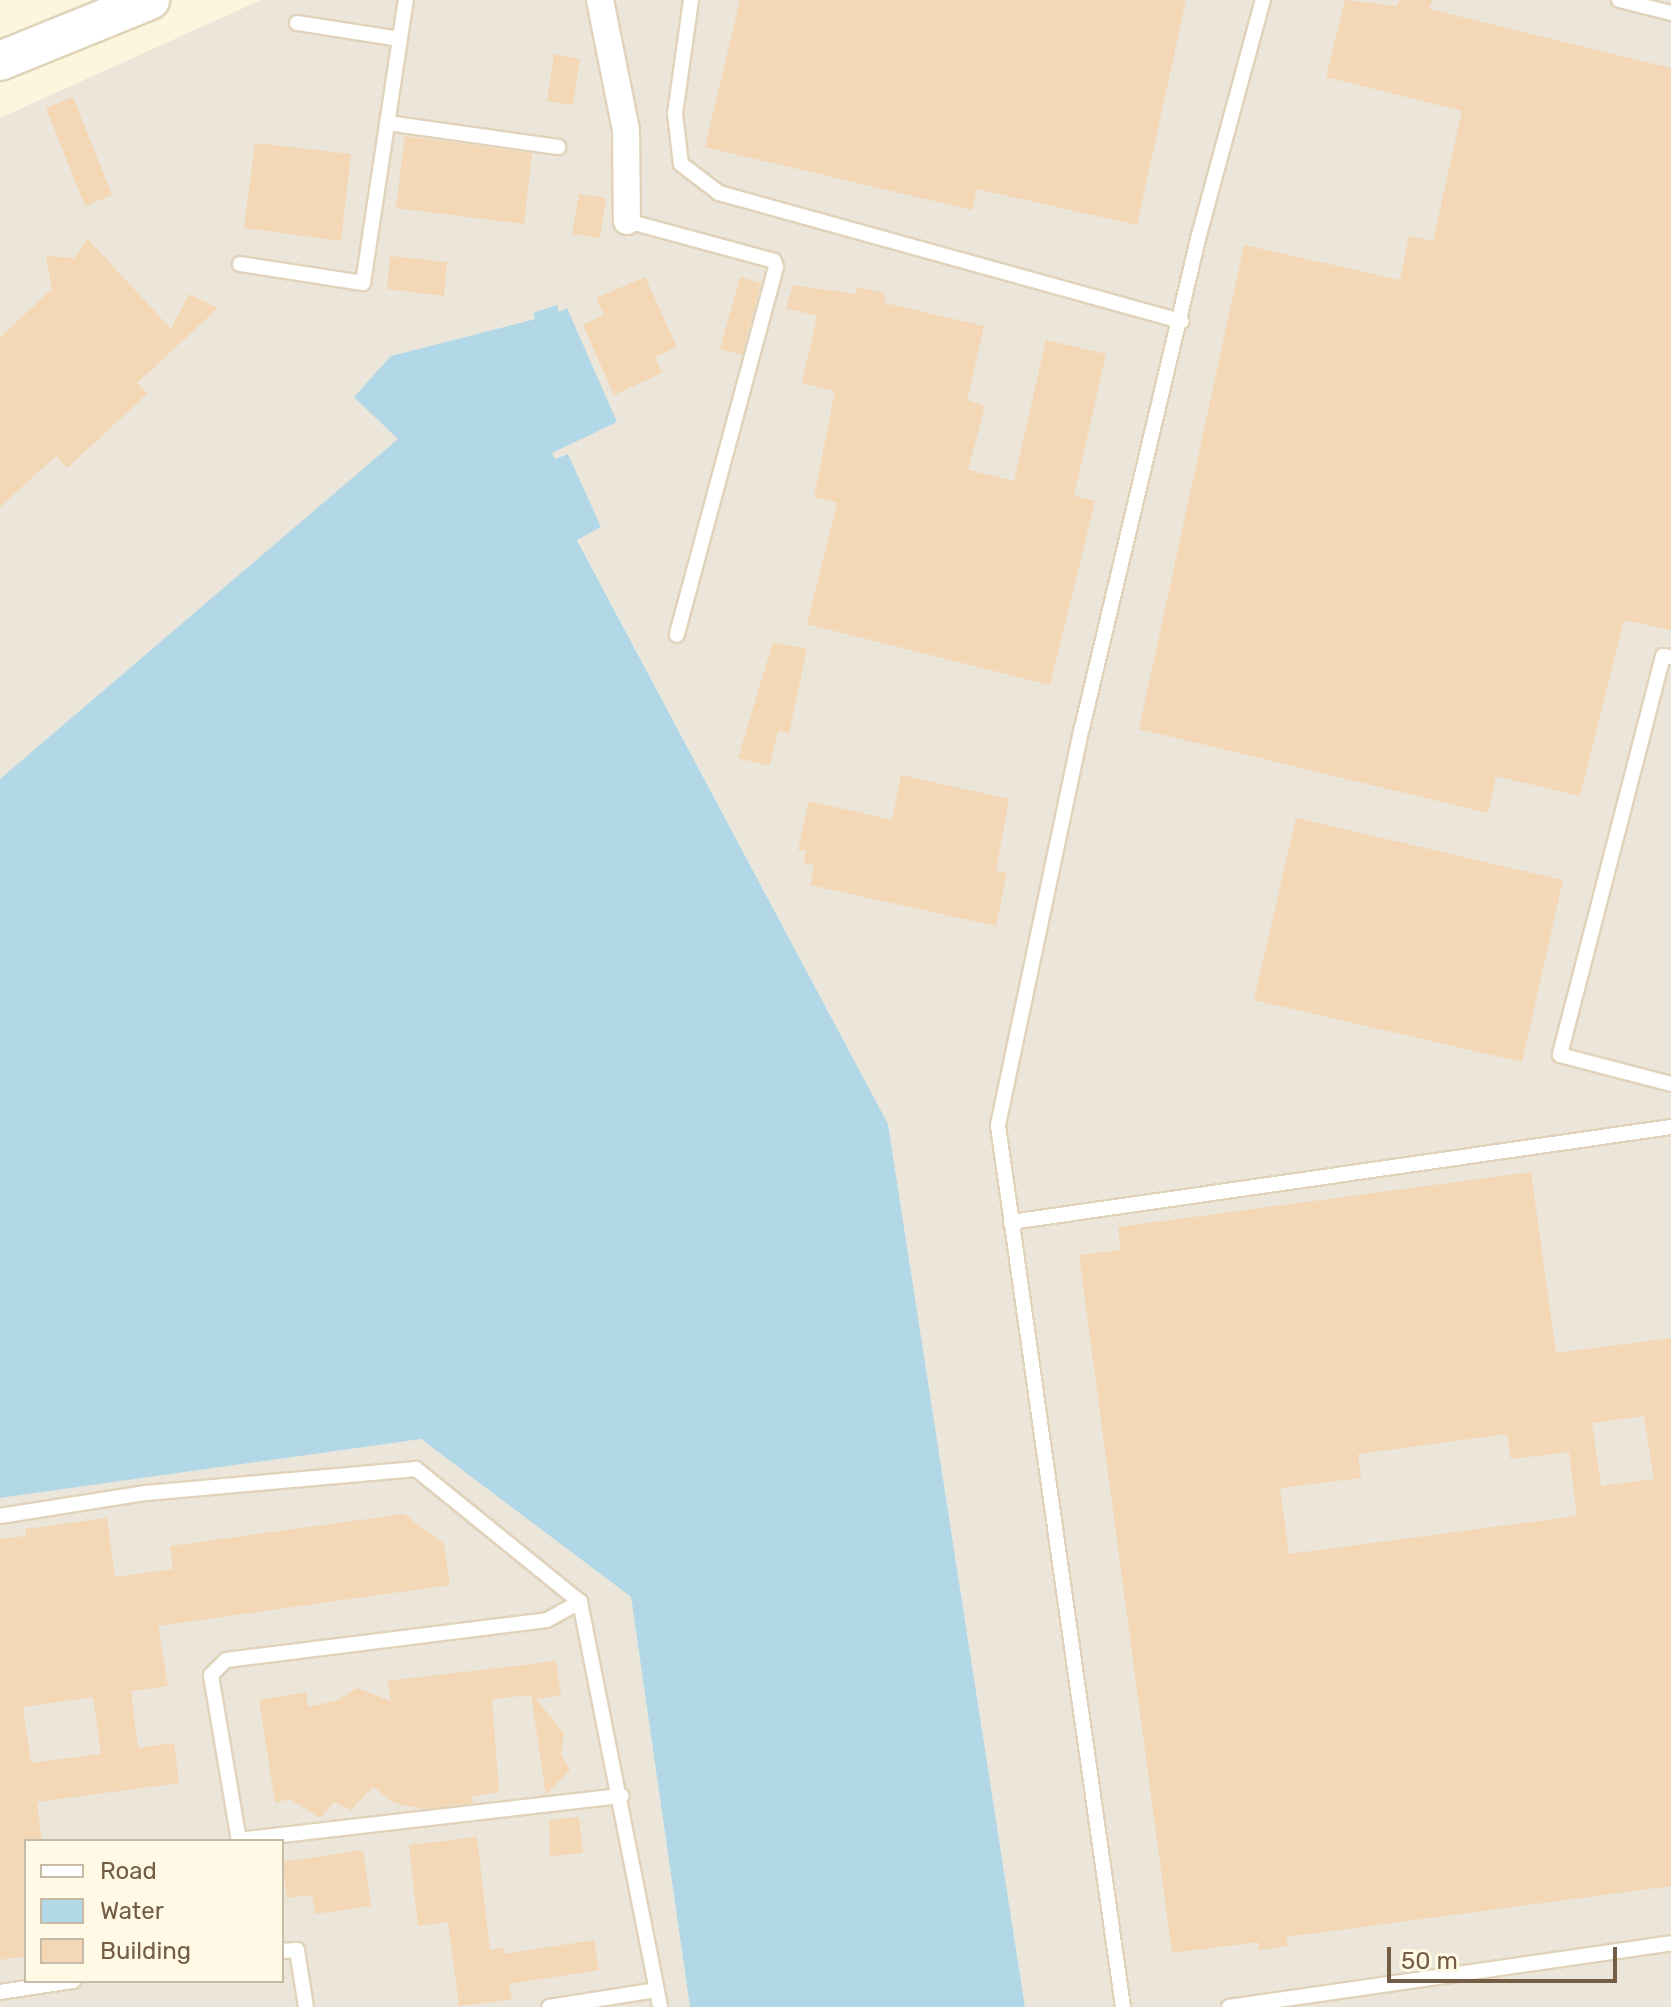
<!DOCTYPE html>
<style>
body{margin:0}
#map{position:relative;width:1671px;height:2007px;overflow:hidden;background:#fdf6de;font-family:Rubik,sans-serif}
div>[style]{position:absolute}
.industrial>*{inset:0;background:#ebe5da}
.water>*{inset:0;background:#b2d7e7}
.building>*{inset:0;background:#f4d7b4}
.roads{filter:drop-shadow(2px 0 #e1d3ba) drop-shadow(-2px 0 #e1d3ba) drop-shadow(0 2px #e1d3ba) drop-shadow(0 -2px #e1d3ba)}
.lane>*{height:14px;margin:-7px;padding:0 7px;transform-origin:7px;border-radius:7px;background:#fff}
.street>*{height:26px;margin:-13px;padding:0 13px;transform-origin:13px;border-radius:13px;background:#fff}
.secondary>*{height:38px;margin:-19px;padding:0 19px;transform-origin:19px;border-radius:19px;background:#fff}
span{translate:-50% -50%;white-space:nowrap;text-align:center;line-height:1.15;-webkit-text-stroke:6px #fff9e5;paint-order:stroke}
.legend{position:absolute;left:24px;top:1839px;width:260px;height:144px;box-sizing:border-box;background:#fff9e5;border:2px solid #c7bba5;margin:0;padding:10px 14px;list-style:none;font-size:24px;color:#745d45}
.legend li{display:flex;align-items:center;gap:16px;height:40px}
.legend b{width:40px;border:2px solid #c7bba5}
.scale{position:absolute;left:1387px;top:1947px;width:230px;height:36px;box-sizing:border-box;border:4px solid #745d45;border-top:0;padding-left:10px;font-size:24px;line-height:28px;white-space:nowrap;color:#745d45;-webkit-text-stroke:6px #fff9e5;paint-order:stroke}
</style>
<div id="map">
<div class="industrial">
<i style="clip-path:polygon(261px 0,1671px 0,1671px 2007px,1025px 2007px,888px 1124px,577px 539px,600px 527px,567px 454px,555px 459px,552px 453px,567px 308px,559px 312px,557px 306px,533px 314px,535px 319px,391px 356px,399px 439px,0 779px,0 118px)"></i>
<i style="clip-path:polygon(evenodd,421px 1439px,631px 1597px,690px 2007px,0 2007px,0 1498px,421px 1439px,26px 1841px,282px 1841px,282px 1981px,26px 1981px,26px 1841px)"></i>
</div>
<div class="water">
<i style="clip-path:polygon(557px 305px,559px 312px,567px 308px,617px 422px,552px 453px,555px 459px,568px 454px,601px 527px,577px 540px,888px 1124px,1025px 2007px,690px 2007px,631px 1597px,421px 1439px,0 1498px,0 779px,398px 439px,354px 397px,391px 356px,535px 319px,533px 313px)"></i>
</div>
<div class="building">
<i style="clip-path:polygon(740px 0,1186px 0,1137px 225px,977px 189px,972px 210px,705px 147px)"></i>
<i style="clip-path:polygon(1345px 0,1397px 6px,1399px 0,1432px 0,1429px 9px,1671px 68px,1671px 630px,1624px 620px,1580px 796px,1496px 776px,1488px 813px,1139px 729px,1244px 245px,1400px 280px,1409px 236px,1433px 241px,1462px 111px,1326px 77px)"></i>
<i style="clip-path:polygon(554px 54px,580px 59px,573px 105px,547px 101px)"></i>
<i style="clip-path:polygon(73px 97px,112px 195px,85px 206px,46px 108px)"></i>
<i style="clip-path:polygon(405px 136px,532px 153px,524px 224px,396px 208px)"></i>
<i style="clip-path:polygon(255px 143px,351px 154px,341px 241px,244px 228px)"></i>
<i style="clip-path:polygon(579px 194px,606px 198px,600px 238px,572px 234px)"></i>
<i style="clip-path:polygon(87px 238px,171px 329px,189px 294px,218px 308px,137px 383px,147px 394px,67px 468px,56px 456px,0 507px,0 337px,52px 289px,46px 256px,75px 258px)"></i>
<i style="clip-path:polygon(390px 256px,447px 262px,444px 296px,387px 289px)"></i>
<i style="clip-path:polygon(645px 277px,677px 347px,655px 357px,662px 373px,614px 395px,583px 325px,604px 315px,596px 298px)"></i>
<i style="clip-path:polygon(740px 277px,761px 283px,742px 355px,720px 349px)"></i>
<i style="clip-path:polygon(793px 285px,856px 294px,857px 287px,884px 293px,885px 303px,984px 326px,967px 400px,985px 406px,968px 470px,1014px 481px,1046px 340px,1106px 354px,1074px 496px,1095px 501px,1050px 685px,807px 624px,837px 503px,814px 497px,835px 391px,802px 383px,817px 316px,786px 308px)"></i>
<i style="clip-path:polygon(773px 642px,807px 649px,789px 733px,778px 731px,769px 766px,738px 758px)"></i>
<i style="clip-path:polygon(901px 775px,1009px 799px,996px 871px,1007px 873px,996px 926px,810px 885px,814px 865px,804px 863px,806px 851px,798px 850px,809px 801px,892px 820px)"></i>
<i style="clip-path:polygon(1296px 818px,1563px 880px,1522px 1062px,1254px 1000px)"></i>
<i style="clip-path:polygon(evenodd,1531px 1172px,1556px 1353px,1671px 1338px,1671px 1886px,1286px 1937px,1288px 1946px,1259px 1950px,1258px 1942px,1172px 1953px,1079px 1255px,1121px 1250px,1118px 1227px,1531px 1172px,1644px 1416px,1654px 1479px,1601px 1486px,1592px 1423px,1644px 1416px,1531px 1172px,1507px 1434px,1511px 1459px,1569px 1452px,1577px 1516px,1289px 1554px,1280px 1488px,1361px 1478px,1358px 1454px,1507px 1434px)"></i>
<i style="clip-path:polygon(evenodd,404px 1514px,444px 1544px,450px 1585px,158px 1626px,168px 1686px,131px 1691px,138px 1748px,174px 1743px,179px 1783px,37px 1802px,42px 1841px,26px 1841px,26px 1956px,0 1960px,0 1539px,26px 1536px,25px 1529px,107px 1518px,115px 1577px,173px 1569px,170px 1546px,404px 1514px,93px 1697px,101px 1754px,31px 1763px,23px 1707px,93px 1697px)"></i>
<i style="clip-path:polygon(556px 1661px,561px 1695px,536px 1699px,564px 1733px,561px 1754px,570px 1770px,546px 1795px,531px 1695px,492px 1699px,499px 1792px,472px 1796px,473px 1803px,424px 1809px,395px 1803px,373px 1787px,351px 1810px,334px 1802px,320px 1818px,290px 1799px,275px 1803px,259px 1700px,306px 1692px,308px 1707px,338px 1700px,357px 1688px,391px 1701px,387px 1681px)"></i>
<i style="clip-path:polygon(579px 1817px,583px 1853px,550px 1856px,549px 1820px)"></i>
<i style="clip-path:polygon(477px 1837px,490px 1950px,504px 1948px,505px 1954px,594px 1940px,599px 1970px,509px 1984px,512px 1999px,459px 2006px,448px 1922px,418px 1926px,409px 1845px)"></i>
<i style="clip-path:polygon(363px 1850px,371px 1906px,315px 1914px,312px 1895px,287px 1898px,282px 1862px)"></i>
</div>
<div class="roads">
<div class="lane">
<i style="left:691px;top:0;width:115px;rotate:98deg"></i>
<i style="left:675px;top:114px;width:50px;rotate:83.2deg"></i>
<i style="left:681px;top:164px;width:48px;rotate:37.3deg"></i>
<i style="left:719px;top:193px;width:480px;rotate:15.5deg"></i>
<i style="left:1619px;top:0;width:54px;rotate:14deg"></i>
<i style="left:297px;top:23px;width:104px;rotate:8.8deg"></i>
<i style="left:387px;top:123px;width:173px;rotate:8deg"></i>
<i style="left:627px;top:221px;width:152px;rotate:15.2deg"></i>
<i style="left:774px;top:261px;width:6px;rotate:72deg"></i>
<i style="left:776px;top:267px;width:381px;rotate:105.1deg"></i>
<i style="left:240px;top:264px;width:124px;rotate:8.8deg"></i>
<i style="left:363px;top:283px;width:286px;rotate:-81.4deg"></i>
<i style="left:1671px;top:657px;width:8px;rotate:-173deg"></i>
<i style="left:1663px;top:656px;width:412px;rotate:104.5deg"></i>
<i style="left:1560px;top:1055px;width:115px;rotate:14.6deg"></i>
<i style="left:1011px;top:1222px;width:667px;rotate:-8.19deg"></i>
<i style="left:0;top:1516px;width:148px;rotate:-9deg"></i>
<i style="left:146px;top:1493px;width:271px;rotate:-5.1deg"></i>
<i style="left:416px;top:1469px;width:211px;rotate:39deg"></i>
<i style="left:580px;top:1602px;width:413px;rotate:78.8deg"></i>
<i style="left:239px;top:1840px;width:385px;rotate:-6.6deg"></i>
<i style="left:239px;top:1841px;width:168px;rotate:-99.6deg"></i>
<i style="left:211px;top:1675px;width:21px;rotate:-45deg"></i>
<i style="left:226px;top:1660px;width:323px;rotate:-7.1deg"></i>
<i style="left:547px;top:1620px;width:38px;rotate:-29deg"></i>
<i style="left:282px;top:1951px;width:15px;rotate:-4deg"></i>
<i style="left:297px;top:1950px;width:58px;rotate:81deg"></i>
<i style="left:0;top:1992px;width:74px;rotate:-8.6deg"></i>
<i style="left:549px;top:2007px;width:108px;rotate:-9deg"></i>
<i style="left:1123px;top:2007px;width:891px;rotate:-98.07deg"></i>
<i style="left:998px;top:1125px;width:406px;rotate:-78.1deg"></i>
<i style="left:1082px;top:728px;width:507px;rotate:-76.65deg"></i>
<i style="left:1199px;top:235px;width:244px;rotate:-74.8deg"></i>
<i style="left:1229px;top:2007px;width:447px;rotate:-8.2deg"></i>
</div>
<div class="street">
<i style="left:600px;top:0;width:133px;rotate:78.7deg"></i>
<i style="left:626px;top:130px;width:91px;rotate:89.4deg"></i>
</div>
<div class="secondary">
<i style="left:0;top:61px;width:162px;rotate:-22.1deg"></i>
</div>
</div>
<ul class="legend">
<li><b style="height:10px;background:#fff"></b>Road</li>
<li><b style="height:22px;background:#b2d7e7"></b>Water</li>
<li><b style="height:22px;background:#f4d7b4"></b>Building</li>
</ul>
<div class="scale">50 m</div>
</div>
